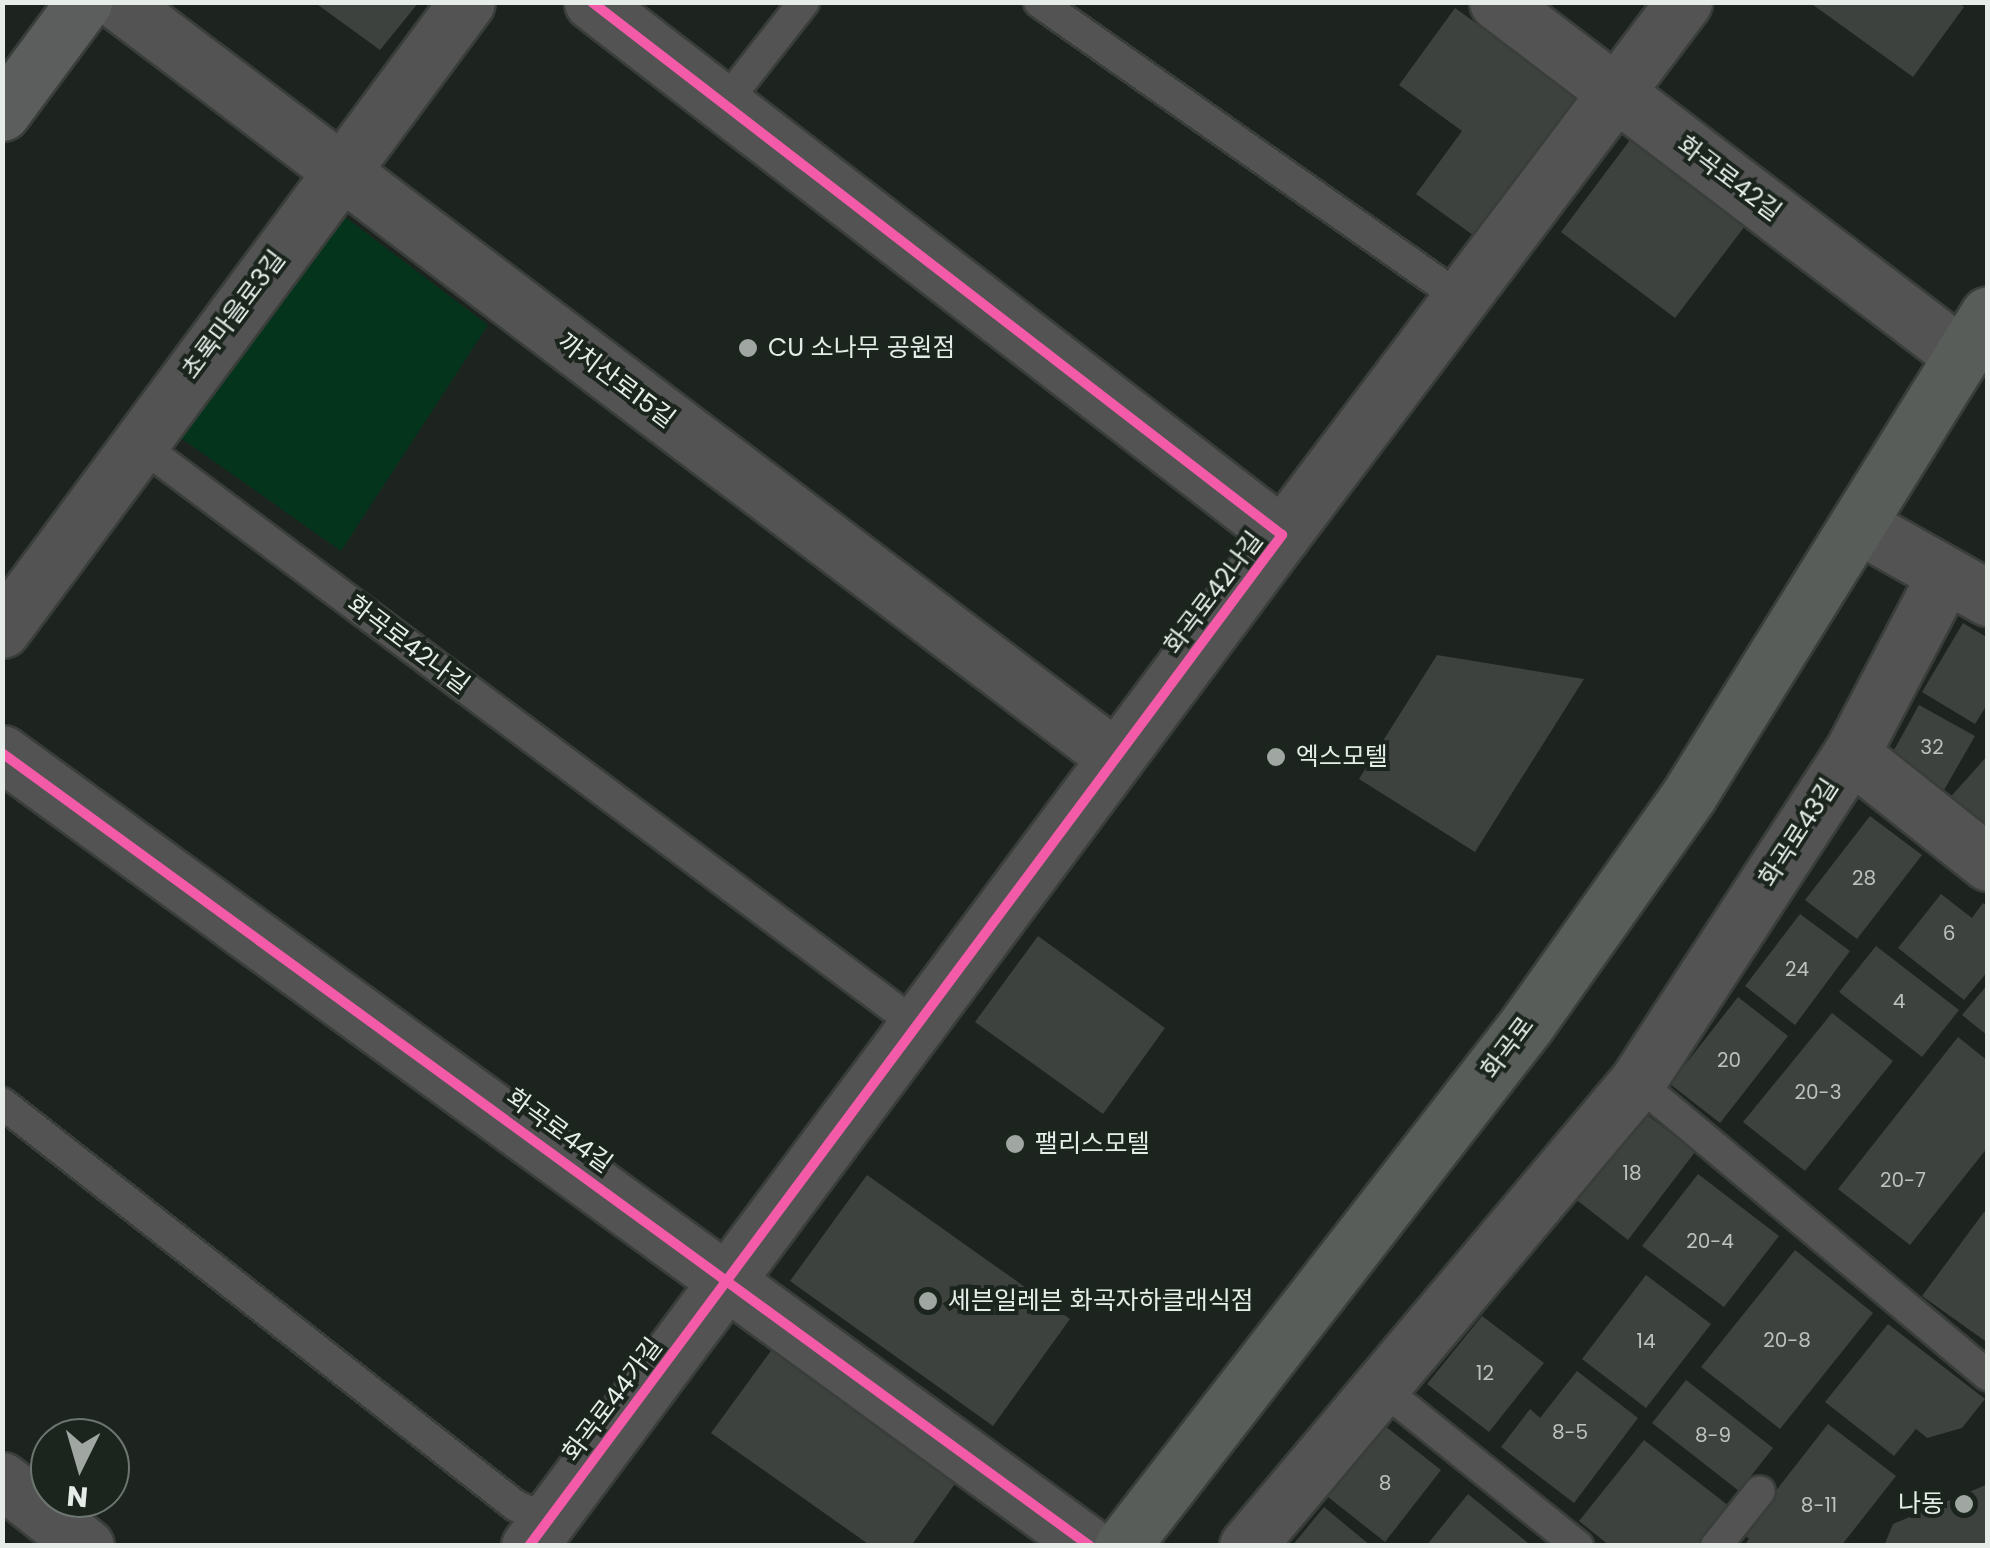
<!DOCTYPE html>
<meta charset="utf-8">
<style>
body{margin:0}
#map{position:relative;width:1990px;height:1548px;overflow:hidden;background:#1d231f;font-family:Poppins,"Noto Sans KR",sans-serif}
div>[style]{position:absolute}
.green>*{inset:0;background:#05341d}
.building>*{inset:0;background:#3e423f}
.roads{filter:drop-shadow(2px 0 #3a3e3b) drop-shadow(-2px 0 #3a3e3b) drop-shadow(0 2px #3a3e3b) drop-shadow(0 -2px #3a3e3b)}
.lane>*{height:30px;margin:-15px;padding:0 15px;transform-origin:15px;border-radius:15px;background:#525352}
.street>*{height:55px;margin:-27.5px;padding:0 27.5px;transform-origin:27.5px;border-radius:27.5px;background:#525352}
.secondary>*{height:55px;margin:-27.5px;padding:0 27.5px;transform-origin:27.5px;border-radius:27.5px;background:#5c5e5d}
.primary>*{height:55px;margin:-27.5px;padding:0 27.5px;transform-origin:27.5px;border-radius:27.5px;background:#595d5a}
.cycleway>*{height:10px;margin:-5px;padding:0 5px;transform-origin:5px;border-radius:5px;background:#f35aa7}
.dots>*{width:28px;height:28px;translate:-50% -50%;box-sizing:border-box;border:5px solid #1b251e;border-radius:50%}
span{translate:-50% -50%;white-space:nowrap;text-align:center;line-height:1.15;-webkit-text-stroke:8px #1b251e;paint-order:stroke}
.number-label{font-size:20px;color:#bcc2be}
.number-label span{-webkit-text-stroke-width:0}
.street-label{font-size:25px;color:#e6ede8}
.poi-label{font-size:25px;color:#e6ede8}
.left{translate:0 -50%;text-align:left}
.right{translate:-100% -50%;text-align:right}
.frame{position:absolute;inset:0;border:5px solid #e6ede8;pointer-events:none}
.north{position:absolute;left:30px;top:1418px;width:100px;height:100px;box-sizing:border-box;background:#1b251e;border:2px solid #6c756f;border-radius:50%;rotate:185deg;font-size:28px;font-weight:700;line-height:40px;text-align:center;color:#e6ede8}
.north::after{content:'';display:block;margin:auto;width:35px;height:45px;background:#a0a6a2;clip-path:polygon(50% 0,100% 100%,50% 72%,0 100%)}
</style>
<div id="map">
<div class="green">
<i style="clip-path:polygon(340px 213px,488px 325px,341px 551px,175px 434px)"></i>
</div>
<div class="building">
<i style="clip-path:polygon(314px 2px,419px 2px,380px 50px)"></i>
<i style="clip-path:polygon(1809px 2px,1958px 2px,1964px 7px,1913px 77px)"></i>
<i style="clip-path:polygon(1455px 8px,1579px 97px,1477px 238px,1416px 194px,1462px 131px,1399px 85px)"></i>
<i style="clip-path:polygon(1630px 140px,1745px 226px,1675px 318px,1561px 232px)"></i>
<i style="clip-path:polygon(1963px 623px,1988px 638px,1988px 703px,1975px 724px,1922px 692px)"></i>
<i style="clip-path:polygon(1437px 655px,1584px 679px,1475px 852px,1359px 779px)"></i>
<i style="clip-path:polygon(1919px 705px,1975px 736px,1944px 790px,1889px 759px)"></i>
<i style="clip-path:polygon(1988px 755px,1988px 837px,1947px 801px)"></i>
<i style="clip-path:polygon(1870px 816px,1922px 855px,1857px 939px,1805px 900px)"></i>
<i style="clip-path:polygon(1941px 894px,1972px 918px,1983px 903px,1988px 907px,1988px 971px,1964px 1000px,1898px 948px)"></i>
<i style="clip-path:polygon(1800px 914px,1850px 951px,1795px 1025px,1745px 986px)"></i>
<i style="clip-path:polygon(1038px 936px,1165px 1028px,1103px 1114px,975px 1022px)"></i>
<i style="clip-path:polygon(1876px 946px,1959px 1010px,1922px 1057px,1839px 992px)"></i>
<i style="clip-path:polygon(1988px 984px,1988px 1036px,1962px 1015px)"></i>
<i style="clip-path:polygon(1738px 997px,1788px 1036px,1720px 1123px,1670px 1084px)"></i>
<i style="clip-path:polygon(1832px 1013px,1893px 1061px,1805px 1171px,1743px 1122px)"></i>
<i style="clip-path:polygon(1958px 1037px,1988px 1061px,1988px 1147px,1910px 1245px,1838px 1189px)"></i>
<i style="clip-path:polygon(1637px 1107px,1695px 1152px,1628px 1240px,1569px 1194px)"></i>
<i style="clip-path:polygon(1698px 1174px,1779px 1236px,1724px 1307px,1642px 1246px)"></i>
<i style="clip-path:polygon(867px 1175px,1070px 1319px,993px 1426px,790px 1281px)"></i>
<i style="clip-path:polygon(1984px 1212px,1988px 1215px,1988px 1343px,1922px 1296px)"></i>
<i style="clip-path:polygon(1795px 1250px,1873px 1313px,1780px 1429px,1701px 1367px)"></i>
<i style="clip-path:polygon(1646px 1275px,1711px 1324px,1646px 1408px,1582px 1359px)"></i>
<i style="clip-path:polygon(1482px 1316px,1544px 1363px,1489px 1432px,1427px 1384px)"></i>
<i style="clip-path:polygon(1888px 1324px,1985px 1399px,1962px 1428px,1927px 1438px,1916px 1429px,1894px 1456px,1825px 1402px)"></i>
<i style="clip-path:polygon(773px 1348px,959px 1478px,911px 1546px,871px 1546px,711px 1433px)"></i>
<i style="clip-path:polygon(1577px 1371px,1638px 1418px,1574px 1503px,1501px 1447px,1530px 1409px,1540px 1418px)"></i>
<i style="clip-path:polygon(1686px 1380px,1773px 1448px,1739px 1491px,1652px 1423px)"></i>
<i style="clip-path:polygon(1828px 1424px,1896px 1476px,1841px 1546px,1744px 1546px,1749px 1539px,1743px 1533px)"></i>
<i style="clip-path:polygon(1385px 1426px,1441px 1470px,1385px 1542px,1328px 1497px)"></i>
<i style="clip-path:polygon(1644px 1440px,1729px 1506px,1697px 1546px,1610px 1546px,1579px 1521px)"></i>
<i style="clip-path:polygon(1988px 1484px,1988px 1546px,1884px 1546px,1893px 1524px)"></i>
<i style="clip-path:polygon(1468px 1494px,1528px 1543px,1527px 1546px,1426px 1546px)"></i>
<i style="clip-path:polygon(1324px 1507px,1371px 1546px,1292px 1546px)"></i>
</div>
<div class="roads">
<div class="lane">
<i style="left:1039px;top:2px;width:513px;rotate:35.08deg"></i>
<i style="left:724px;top:104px;width:130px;rotate:-51.9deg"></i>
<i style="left:138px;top:443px;width:974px;rotate:36.78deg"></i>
<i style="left:1637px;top:1082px;width:458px;rotate:39.9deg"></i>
<i style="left:2px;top:1103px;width:653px;rotate:38.1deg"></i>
<i style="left:516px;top:1506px;width:35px;rotate:22deg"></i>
<i style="left:1384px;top:1390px;width:249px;rotate:38.8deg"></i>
<i style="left:1716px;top:1546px;width:70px;rotate:-51.3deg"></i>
</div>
<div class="street">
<i style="left:118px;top:2px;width:1252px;rotate:37.14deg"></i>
<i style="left:1497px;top:2px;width:584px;rotate:37.28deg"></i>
<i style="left:1860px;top:526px;width:147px;rotate:29.4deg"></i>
<i style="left:1282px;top:535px;width:668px;rotate:-52.98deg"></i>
<i style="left:2px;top:630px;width:781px;rotate:-53.48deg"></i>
<i style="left:2px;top:753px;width:1346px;rotate:36.09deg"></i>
<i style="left:1851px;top:754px;width:175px;rotate:38.5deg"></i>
<i style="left:2px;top:1480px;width:107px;rotate:38.2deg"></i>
<i style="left:529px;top:1546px;width:1261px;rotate:-53.32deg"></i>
<i style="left:1282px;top:535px;width:872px;rotate:-142.32deg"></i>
<i style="left:1247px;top:1546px;width:606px;rotate:-49.95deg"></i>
<i style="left:1637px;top:1082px;width:392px;rotate:-56.9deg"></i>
<i style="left:1851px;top:754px;width:202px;rotate:-62.3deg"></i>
</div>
<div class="secondary">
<i style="left:2px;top:113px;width:138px;rotate:-53.5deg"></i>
</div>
<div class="primary">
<i style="left:1122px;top:1546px;width:661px;rotate:-52.19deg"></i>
<i style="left:1527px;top:1024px;width:281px;rotate:-54.7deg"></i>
<i style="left:1689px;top:795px;width:566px;rotate:-58.13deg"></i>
</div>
</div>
<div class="cycleway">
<i style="left:2px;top:753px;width:1346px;rotate:36.09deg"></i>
<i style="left:529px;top:1546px;width:1261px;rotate:-53.32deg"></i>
<i style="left:1282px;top:535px;width:872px;rotate:-142.32deg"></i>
</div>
<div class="dots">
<i style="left:748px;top:348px;background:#a0a6a2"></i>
<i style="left:1276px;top:757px;background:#a0a6a2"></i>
<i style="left:1015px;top:1144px;background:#a0a6a2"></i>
<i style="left:928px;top:1301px;background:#a0a6a2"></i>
<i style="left:1964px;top:1504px;background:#a0a6a2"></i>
</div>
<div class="number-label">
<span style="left:1932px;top:747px">32</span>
<span style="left:1864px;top:878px">28</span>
<span style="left:1949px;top:933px">6</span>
<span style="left:1797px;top:969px">24</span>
<span style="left:1899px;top:1001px">4</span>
<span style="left:1729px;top:1060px">20</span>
<span style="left:1818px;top:1092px">20-3</span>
<span style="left:1632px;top:1173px">18</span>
<span style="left:1903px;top:1180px">20-7</span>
<span style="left:1710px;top:1241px">20-4</span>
<span style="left:1787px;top:1340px">20-8</span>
<span style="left:1646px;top:1341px">14</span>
<span style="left:1485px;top:1373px">12</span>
<span style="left:1570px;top:1432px">8-5</span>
<span style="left:1713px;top:1435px">8-9</span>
<span style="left:1385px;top:1483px">8</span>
<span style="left:1819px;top:1505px">8-11</span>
</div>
<div class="street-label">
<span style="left:1729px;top:179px;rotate:37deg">화곡로42길</span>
<span style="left:234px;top:315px;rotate:-53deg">초록마을로3길</span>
<span style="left:616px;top:381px;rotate:37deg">까치산로15길</span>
<span style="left:1214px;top:593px;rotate:-53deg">화곡로42나길</span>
<span style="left:408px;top:645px;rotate:37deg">화곡로42나길</span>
<span style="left:1799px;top:833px;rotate:-57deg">화곡로43길</span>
<span style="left:1508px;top:1048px;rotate:-53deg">화곡로</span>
<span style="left:559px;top:1131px;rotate:36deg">화곡로44길</span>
<span style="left:613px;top:1400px;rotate:-53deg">화곡로44가길</span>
</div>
<div class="poi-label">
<span class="left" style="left:768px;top:348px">CU 소나무 공원점</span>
<span class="left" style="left:1296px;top:757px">엑스모텔</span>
<span class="left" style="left:1035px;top:1144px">팰리스모텔</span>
<span class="left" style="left:948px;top:1301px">세븐일레븐 화곡자하클래식점</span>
<span class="right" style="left:1944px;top:1504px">나동</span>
</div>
<div class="frame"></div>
<div class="north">N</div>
</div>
